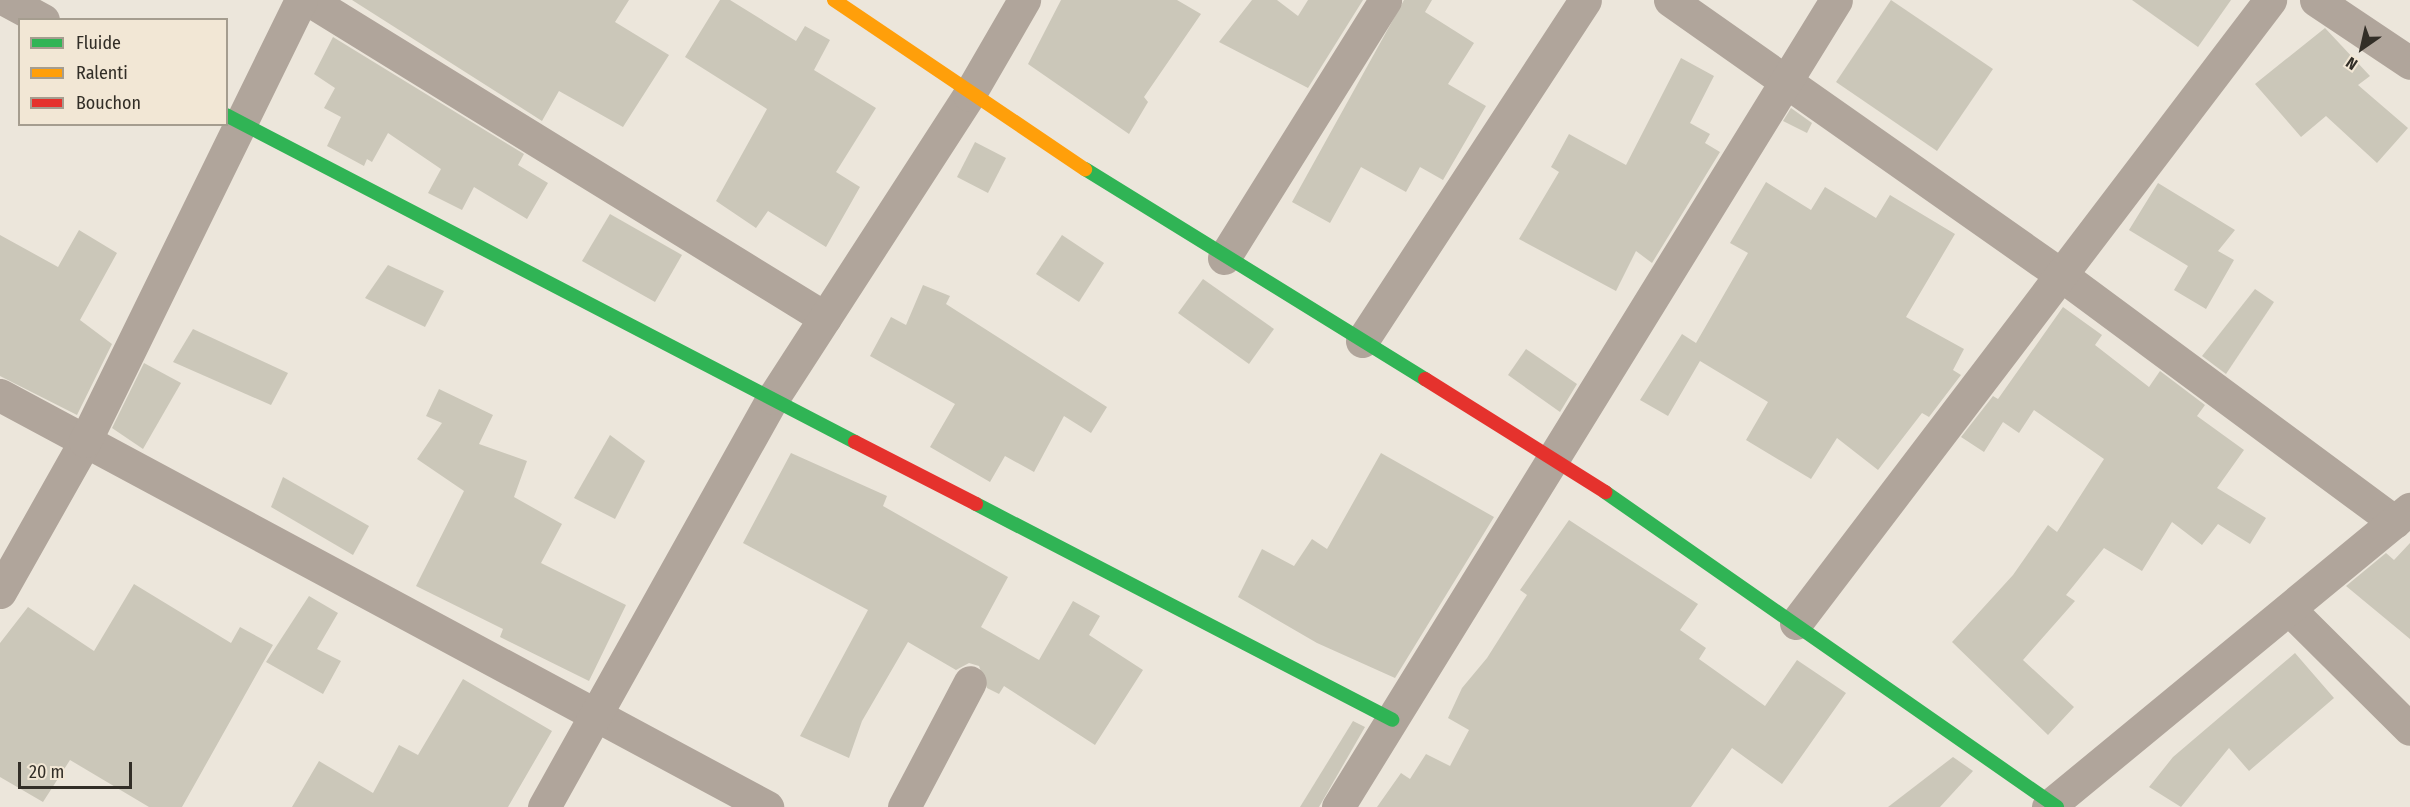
<!DOCTYPE html>
<style>
body{margin:0}
#map{position:relative;width:2410px;height:807px;overflow:hidden;background:#ece6db;font-family:"Fira Sans Condensed",sans-serif}
div>[style]{position:absolute}
.building>*{inset:0;background:#cbc7b9}
.street>*{height:33px;margin:-16.5px;padding:0 16.5px;transform-origin:16.5px;border-radius:16.5px;background:#b0a59b}
.fast>*{height:14px;margin:-7px;padding:0 7px;transform-origin:7px;border-radius:7px;background:#30b455}
.slow>*{height:14px;margin:-7px;padding:0 7px;transform-origin:7px;border-radius:7px;background:#ff9f0a}
.jam>*{height:14px;margin:-7px;padding:0 7px;transform-origin:7px;border-radius:7px;background:#e5322d}
span{translate:-50% -50%;white-space:nowrap;text-align:center;line-height:1.15;-webkit-text-stroke:4.5px #f2e7d5;paint-order:stroke}
.legend{position:absolute;left:18px;top:18px;width:210px;height:108px;box-sizing:border-box;background:#f2e7d5;border:2px solid #a59d8f;margin:0;padding:8px 10px;list-style:none;font-size:18px;color:#322e27}
.legend li{display:flex;align-items:center;gap:12px;height:30px}
.legend b{width:30px;border:2px solid #a59d8f}
.north{position:absolute;left:2332px;top:18px;width:60px;height:60px;-webkit-text-stroke:4px #f2e7d5;paint-order:stroke;rotate:214deg;font-size:16px;font-weight:700;line-height:24px;text-align:center;color:#322e27}
.north::after{content:'';display:block;margin:auto;width:21px;height:27px;background:#322e27;clip-path:polygon(50% 0,100% 100%,50% 72%,0 100%)}
.scale{position:absolute;left:18px;top:762px;width:114px;height:27px;box-sizing:border-box;border:3px solid #322e27;border-top:0;padding-left:8px;font-size:18px;line-height:21px;white-space:nowrap;color:#322e27;-webkit-text-stroke:4px #f2e7d5;paint-order:stroke}
</style>
<div id="map">
<div class="building">
<i style="clip-path:polygon(352px 0,629px 0,615px 22px,669px 55px,623px 127px,559px 91px,542px 121px)"></i>
<i style="clip-path:polygon(720px 0,730px 0,796px 41px,805px 26px,830px 40px,814px 70px,876px 108px,836px 172px,860px 187px,826px 247px,768px 211px,756px 228px,716px 201px,767px 109px,685px 57px)"></i>
<i style="clip-path:polygon(1061px 0,1177px 0,1201px 14px,1144px 97px,1148px 102px,1129px 134px,1028px 64px)"></i>
<i style="clip-path:polygon(1252px 0,1277px 0,1298px 16px,1308px 0,1363px 0,1308px 88px,1219px 42px)"></i>
<i style="clip-path:polygon(1404px 0,1432px 0,1425px 12px,1474px 43px,1448px 84px,1486px 106px,1443px 180px,1420px 167px,1406px 192px,1361px 167px,1330px 223px,1292px 202px)"></i>
<i style="clip-path:polygon(1891px 0,1993px 69px,1937px 151px,1836px 82px)"></i>
<i style="clip-path:polygon(2132px 0,2231px 0,2198px 47px)"></i>
<i style="clip-path:polygon(2325px 28px,2370px 76px,2358px 85px,2408px 128px,2377px 163px,2326px 116px,2301px 137px,2255px 84px)"></i>
<i style="clip-path:polygon(333px 37px,524px 154px,518px 165px,548px 183px,527px 219px,474px 187px,462px 210px,428px 193px,441px 169px,388px 133px,372px 162px,367px 159px,364px 166px,327px 146px,341px 117px,324px 108px,335px 88px,314px 74px)"></i>
<i style="clip-path:polygon(1681px 58px,1714px 76px,1690px 123px,1710px 134px,1705px 143px,1720px 152px,1652px 263px,1636px 251px,1616px 291px,1519px 239px,1559px 172px,1551px 167px,1569px 134px,1626px 165px)"></i>
<i style="clip-path:polygon(1791px 108px,1812px 123px,1807px 133px,1783px 121px)"></i>
<i style="clip-path:polygon(975px 142px,1006px 158px,988px 193px,957px 177px)"></i>
<i style="clip-path:polygon(1766px 182px,1811px 210px,1825px 187px,1876px 218px,1890px 195px,1955px 234px,1906px 317px,1964px 349px,1953px 370px,1961px 375px,1929px 417px,1922px 413px,1878px 470px,1837px 438px,1811px 479px,1746px 440px,1768px 402px,1700px 361px,1668px 416px,1640px 400px,1682px 334px,1696px 343px,1748px 253px,1730px 243px)"></i>
<i style="clip-path:polygon(2158px 183px,2235px 230px,2218px 251px,2234px 260px,2206px 309px,2174px 290px,2188px 266px,2129px 230px)"></i>
<i style="clip-path:polygon(610px 214px,682px 255px,655px 302px,582px 261px)"></i>
<i style="clip-path:polygon(79px 230px,117px 253px,80px 320px,112px 344px,77px 415px,0 376px,0 235px,58px 267px)"></i>
<i style="clip-path:polygon(1062px 235px,1104px 263px,1079px 302px,1036px 274px)"></i>
<i style="clip-path:polygon(388px 265px,444px 291px,425px 327px,365px 298px)"></i>
<i style="clip-path:polygon(1203px 279px,1274px 329px,1249px 364px,1178px 313px)"></i>
<i style="clip-path:polygon(923px 285px,950px 296px,946px 304px,1107px 407px,1091px 433px,1064px 416px,1034px 472px,1005px 456px,990px 482px,930px 447px,955px 404px,870px 356px,891px 317px,906px 325px)"></i>
<i style="clip-path:polygon(2255px 289px,2274px 302px,2226px 374px,2202px 356px)"></i>
<i style="clip-path:polygon(2063px 307px,2102px 335px,2095px 345px,2149px 387px,2160px 371px,2205px 405px,2197px 416px,2244px 450px,2217px 488px,2266px 518px,2250px 544px,2218px 524px,2202px 545px,2172px 522px,2142px 571px,2104px 548px,2066px 595px,2075px 601px,2023px 660px,2074px 707px,2048px 735px,1952px 642px,2013px 575px,2048px 525px,2057px 532px,2104px 459px,2034px 410px,2019px 433px,2003px 422px,1984px 452px,1961px 437px,1993px 396px,1998px 399px)"></i>
<i style="clip-path:polygon(193px 329px,288px 373px,271px 405px,173px 362px)"></i>
<i style="clip-path:polygon(1526px 349px,1577px 384px,1560px 412px,1508px 375px)"></i>
<i style="clip-path:polygon(144px 363px,181px 383px,143px 449px,112px 428px)"></i>
<i style="clip-path:polygon(439px 389px,493px 415px,479px 444px,527px 461px,514px 497px,562px 524px,541px 563px,626px 605px,589px 681px,500px 637px,503px 629px,416px 586px,464px 491px,417px 459px,442px 423px,426px 416px)"></i>
<i style="clip-path:polygon(610px 435px,645px 461px,615px 519px,574px 498px)"></i>
<i style="clip-path:polygon(791px 453px,887px 496px,883px 506px,1008px 577px,981px 627px,1039px 660px,1073px 601px,1100px 616px,1089px 635px,1143px 670px,1095px 745px,1004px 686px,999px 694px,987px 688px,979px 666px,969px 663px,956px 670px,908px 642px,862px 721px,849px 758px,800px 736px,868px 610px,743px 543px)"></i>
<i style="clip-path:polygon(1381px 453px,1494px 517px,1395px 678px,1317px 643px,1238px 597px,1262px 549px,1294px 566px,1312px 539px,1327px 549px)"></i>
<i style="clip-path:polygon(283px 477px,369px 526px,353px 555px,271px 507px)"></i>
<i style="clip-path:polygon(1569px 520px,1698px 604px,1680px 630px,1706px 648px,1699px 659px,1765px 706px,1797px 660px,1846px 693px,1782px 784px,1732px 748px,1691px 807px,1377px 807px,1401px 773px,1410px 779px,1426px 754px,1450px 766px,1469px 730px,1448px 718px,1462px 688px,1487px 658px,1527px 595px,1520px 590px)"></i>
<i style="clip-path:polygon(2410px 543px,2410px 639px,2346px 586px,2386px 553px,2394px 560px)"></i>
<i style="clip-path:polygon(134px 584px,231px 643px,240px 627px,273px 645px,182px 807px,149px 807px,70px 760px,43px 802px,0 777px,0 643px,28px 607px,94px 651px)"></i>
<i style="clip-path:polygon(309px 596px,338px 613px,317px 649px,341px 661px,323px 694px,266px 662px)"></i>
<i style="clip-path:polygon(2295px 653px,2334px 698px,2249px 771px,2229px 748px,2181px 807px,2149px 787px,2173px 757px)"></i>
<i style="clip-path:polygon(463px 679px,552px 731px,508px 807px,292px 807px,319px 761px,373px 793px,399px 745px,418px 755px)"></i>
<i style="clip-path:polygon(1353px 721px,1365px 727px,1319px 807px,1300px 807px)"></i>
<i style="clip-path:polygon(1953px 757px,1973px 771px,1940px 807px,1888px 807px)"></i>
</div>
<div class="street">
<i style="left:6px;top:0;width:42px;rotate:28.4deg"></i>
<i style="left:309px;top:0;width:606px;rotate:31.64deg"></i>
<i style="left:1670px;top:0;width:478px;rotate:35.1deg"></i>
<i style="left:2061px;top:275px;width:415px;rotate:36.5deg"></i>
<i style="left:2316px;top:0;width:113px;rotate:33.8deg"></i>
<i style="left:1224px;top:258px;width:304px;rotate:-58deg"></i>
<i style="left:1362px;top:341px;width:407px;rotate:-56.8deg"></i>
<i style="left:0;top:395px;width:871px;rotate:28.24deg"></i>
<i style="left:0;top:592px;width:173px;rotate:-60.6deg"></i>
<i style="left:85px;top:441px;width:491px;rotate:-63.9deg"></i>
<i style="left:2289px;top:609px;width:170px;rotate:44.8deg"></i>
<i style="left:1796px;top:623px;width:783px;rotate:-52.73deg"></i>
<i style="left:544px;top:807px;width:469px;rotate:-60.8deg"></i>
<i style="left:773px;top:398px;width:361px;rotate:-57.1deg"></i>
<i style="left:969px;top:95px;width:110px;rotate:-59.9deg"></i>
<i style="left:904px;top:807px;width:141px;rotate:-62.2deg"></i>
<i style="left:1338px;top:807px;width:948px;rotate:-58.32deg"></i>
<i style="left:2048px;top:807px;width:469px;rotate:-39.5deg"></i>
</div>
<div class="fast">
<i style="left:226px;top:115px;width:709px;rotate:27.47deg"></i>
<i style="left:1085px;top:169px;width:400px;rotate:31.7deg"></i>
<i style="left:1605px;top:492px;width:551px;rotate:34.87deg"></i>
<i style="left:976px;top:504px;width:469px;rotate:27.4deg"></i>
</div>
<div class="slow">
<i style="left:834px;top:0;width:303px;rotate:34deg"></i>
</div>
<div class="jam">
<i style="left:1425px;top:379px;width:213px;rotate:32.1deg"></i>
<i style="left:855px;top:442px;width:136px;rotate:27.1deg"></i>
</div>
<ul class="legend">
<li><b style="height:8px;background:#30b455"></b>Fluide</li>
<li><b style="height:8px;background:#ff9f0a"></b>Ralenti</li>
<li><b style="height:8px;background:#e5322d"></b>Bouchon</li>
</ul>
<div class="north">N</div>
<div class="scale">20 m</div>
</div>
